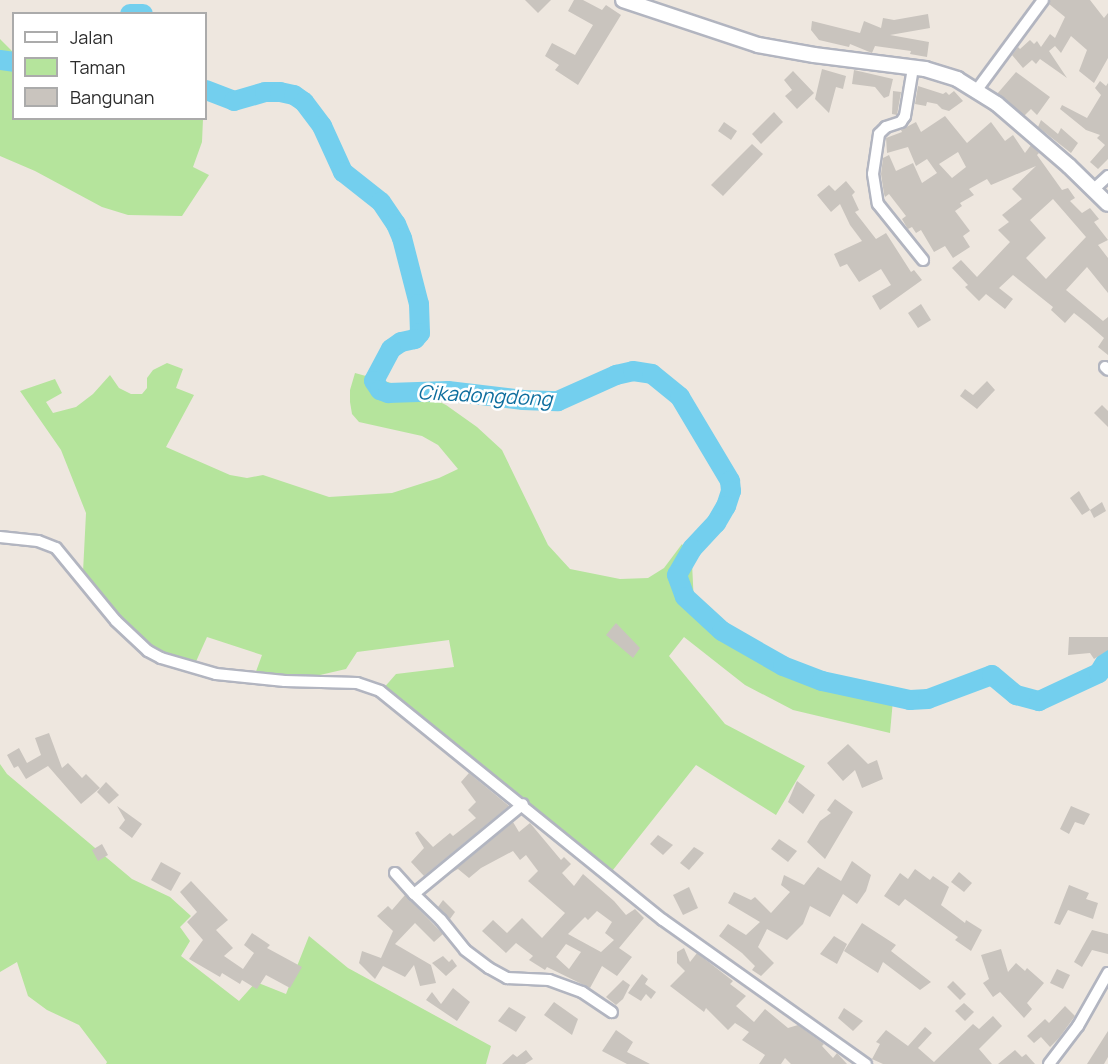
<!DOCTYPE html>
<style>
body{margin:0}
#map{position:relative;width:1108px;height:1064px;overflow:hidden;background:#eee7df;font-family:Manrope,sans-serif}
div>[style]{position:absolute}
.green>*{inset:0;background:#b5e49c}
.river>*{height:20px;margin:-10px;padding:0 10px;transform-origin:10px;border-radius:10px;background:#73cfee}
.building>*{inset:0;background:#c9c4be}
.roads{filter:drop-shadow(2px 0 #b2b5c0) drop-shadow(-2px 0 #b2b5c0) drop-shadow(0 2px #b2b5c0) drop-shadow(0 -2px #b2b5c0)}
.minor>*{height:10px;margin:-5px;padding:0 5px;transform-origin:5px;border-radius:5px;background:#fff}
.tertiary>*{height:14px;margin:-7px;padding:0 7px;transform-origin:7px;border-radius:7px;background:#fff}
span{translate:-50% -50%;white-space:nowrap;text-align:center;line-height:1.15;-webkit-text-stroke:5px #fff;paint-order:stroke}
.water-label{font-size:20px;color:#0e6e9e;font-style:italic}
.legend{position:absolute;left:12px;top:12px;width:195px;height:108px;box-sizing:border-box;background:#fff;border:2px solid #ababab;margin:0;padding:8px 10px;list-style:none;font-size:18px;color:#2c2c2c}
.legend li{display:flex;align-items:center;gap:12px;height:30px}
.legend b{width:30px;border:2px solid #ababab}
</style>
<div id="map">
<div class="green">
<i style="clip-path:polygon(0 39px,13px 52px,14px 118px,203px 119px,202px 142px,193px 167px,209px 175px,182px 216px,128px 215px,102px 207px,35px 171px,0 156px)"></i>
<i style="clip-path:polygon(167px 363px,183px 369px,176px 388px,194px 395px,166px 447px,230px 475px,247px 478px,263px 475px,329px 497px,392px 493px,439px 478px,458px 469px,438px 445px,422px 436px,359px 422px,352px 414px,350px 402px,350px 390px,355px 373px,413px 389px,446px 405px,477px 427px,502px 450px,548px 545px,570px 569px,620px 579px,648px 578px,664px 568px,682px 544px,692px 563px,694px 604px,719px 623px,769px 650px,839px 682px,893px 700px,890px 733px,793px 710px,745px 685px,684px 637px,669px 656px,725px 724px,805px 766px,776px 815px,696px 765px,605px 880px,559px 845px,509px 798px,382px 690px,396px 674px,454px 667px,449px 640px,357px 652px,346px 669px,307px 678px,254px 677px,262px 655px,207px 637px,194px 666px,143px 645px,110px 619px,83px 572px,86px 513px,61px 450px,20px 391px,55px 379px,62px 393px,46px 402px,53px 413px,76px 407px,93px 394px,110px 375px,119px 388px,131px 394px,142px 394px,147px 388px,147px 378px,153px 370px)"></i>
<i style="clip-path:polygon(0 764px,7px 774px,132px 879px,170px 897px,191px 916px,180px 927px,190px 941px,181px 956px,239px 1001px,256px 982px,286px 994px,309px 936px,348px 968px,491px 1046px,486px 1064px,106px 1064px,107px 1062px,79px 1025px,47px 1010px,28px 996px,17px 962px,0 972px)"></i>
</div>
<div class="river">
<i style="left:130px;top:14px;width:13px"></i>
<i style="left:0;top:60px;width:14px;rotate:8deg"></i>
<i style="left:206px;top:90px;width:30px;rotate:21deg"></i>
<i style="left:234px;top:101px;width:32px;rotate:-16deg"></i>
<i style="left:265px;top:92px;width:15px"></i>
<i style="left:280px;top:92px;width:14px;rotate:12deg"></i>
<i style="left:294px;top:95px;width:12px;rotate:35deg"></i>
<i style="left:304px;top:102px;width:30px;rotate:53deg"></i>
<i style="left:322px;top:126px;width:51px;rotate:65.5deg"></i>
<i style="left:343px;top:172px;width:48px;rotate:38.3deg"></i>
<i style="left:381px;top:202px;width:27px;rotate:56deg"></i>
<i style="left:396px;top:224px;width:15px;rotate:67deg"></i>
<i style="left:402px;top:238px;width:68px;rotate:75.6deg"></i>
<i style="left:419px;top:304px;width:29px;rotate:88deg"></i>
<i style="left:420px;top:333px;width:8px;rotate:130deg"></i>
<i style="left:415px;top:339px;width:14px;rotate:168deg"></i>
<i style="left:401px;top:342px;width:12px;rotate:145deg"></i>
<i style="left:391px;top:349px;width:36px;rotate:118deg"></i>
<i style="left:374px;top:381px;width:11px;rotate:56deg"></i>
<i style="left:380px;top:390px;width:9px;rotate:21deg"></i>
<i style="left:388px;top:393px;width:60px;rotate:-1.9deg"></i>
<i style="left:448px;top:391px;width:76px;rotate:6.8deg"></i>
<i style="left:523px;top:400px;width:35px;rotate:2deg"></i>
<i style="left:558px;top:401px;width:64px;rotate:-24.1deg"></i>
<i style="left:616px;top:375px;width:17px;rotate:-13deg"></i>
<i style="left:633px;top:371px;width:19px;rotate:9deg"></i>
<i style="left:652px;top:374px;width:36px;rotate:39deg"></i>
<i style="left:680px;top:397px;width:98px;rotate:59.2deg"></i>
<i style="left:730px;top:481px;width:10px;rotate:84deg"></i>
<i style="left:731px;top:491px;width:16px;rotate:108deg"></i>
<i style="left:726px;top:506px;width:20px;rotate:120deg"></i>
<i style="left:716px;top:523px;width:35px;rotate:133deg"></i>
<i style="left:692px;top:549px;width:30px;rotate:120deg"></i>
<i style="left:677px;top:575px;width:23px;rotate:70deg"></i>
<i style="left:685px;top:597px;width:50px;rotate:42.6deg"></i>
<i style="left:722px;top:631px;width:70px;rotate:29.8deg"></i>
<i style="left:783px;top:666px;width:42px;rotate:21deg"></i>
<i style="left:822px;top:681px;width:90px;rotate:12.2deg"></i>
<i style="left:910px;top:700px;width:18px;rotate:-3deg"></i>
<i style="left:928px;top:699px;width:68px;rotate:-20.6deg"></i>
<i style="left:992px;top:675px;width:31px;rotate:40deg"></i>
<i style="left:1016px;top:695px;width:24px;rotate:15deg"></i>
<i style="left:1039px;top:701px;width:66px;rotate:-25deg"></i>
<i style="left:1099px;top:673px;width:17px;rotate:-59deg"></i>
</div>
<div class="building">
<i style="clip-path:polygon(525px 0,551px 0,538px 13px)"></i>
<i style="clip-path:polygon(574px 0,583px 0,602px 10px,606px 5px,621px 15px,578px 85px,555px 70px,559px 65px,545px 56px,552px 43px,575px 55px,593px 25px,568px 11px)"></i>
<i style="clip-path:polygon(1050px 0,1090px 0,1104px 18px,1108px 13px,1108px 58px,1094px 83px,1079px 71px,1087px 50px,1071px 36px,1061px 53px,1055px 46px,1049px 51px,1067px 78px,1040px 59px,1036px 64px,1032px 60px,1023px 68px,1012px 55px,1018px 47px,1020px 49px,1030px 40px,1034px 44px,1037px 41px,1041px 47px,1050px 34px,1055px 38px,1065px 17px,1049px 4px)"></i>
<i style="clip-path:polygon(928px 14px,930px 28px,890px 35px,929px 42px,927px 57px,910px 54px,911px 51px,875px 46px,872px 53px,850px 44px,849px 47px,819px 40px,811px 30px,812px 21px,860px 33px,864px 21px,881px 28px,883px 18px,894px 20px)"></i>
<i style="clip-path:polygon(822px 69px,846px 76px,843px 89px,836px 87px,829px 113px,815px 99px)"></i>
<i style="clip-path:polygon(854px 70px,893px 79px,889px 96px,884px 98px,875px 87px,852px 84px)"></i>
<i style="clip-path:polygon(793px 71px,814px 93px,797px 109px,785px 96px,792px 90px,784px 80px)"></i>
<i style="clip-path:polygon(1016px 72px,1050px 97px,1037px 115px,1031px 109px,1024px 116px,997px 94px)"></i>
<i style="clip-path:polygon(1100px 81px,1106px 86px,1108px 83px,1108px 159px,1098px 169px,1090px 162px,1105px 145px,1097px 138px,1100px 135px,1086px 130px,1060px 109px,1062px 105px,1087px 118px,1101px 95px,1095px 88px)"></i>
<i style="clip-path:polygon(918px 86px,943px 94px,946px 92px,949px 95px,954px 91px,963px 101px,949px 111px,942px 109px,937px 104px,927px 102px,926px 106px,915px 104px)"></i>
<i style="clip-path:polygon(893px 91px,901px 92px,897px 115px,892px 114px)"></i>
<i style="clip-path:polygon(774px 112px,783px 122px,761px 144px,752px 134px)"></i>
<i style="clip-path:polygon(evenodd,945px 116px,967px 143px,991px 122px,1005px 141px,1013px 135px,1025px 153px,1031px 145px,1039px 153px,1037px 155px,1062px 190px,1068px 188px,1075px 198px,1070px 201px,1082px 213px,1090px 208px,1099px 219px,1094px 222px,1108px 240px,1098px 245px,1108px 258px,1108px 293px,1087px 267px,1066px 290px,1103px 321px,1108px 317px,1108px 355px,1098px 347px,1104px 338px,1088px 324px,1074px 313px,1065px 323px,1051px 310px,1053px 307px,1013px 275px,999px 288px,1013px 299px,1005px 309px,986px 294px,979px 301px,965px 287px,968px 285px,952px 268px,961px 260px,977px 277px,1010px 242px,998px 230px,1009px 222px,1002px 215px,1022px 199px,1012px 189px,1036px 166px,991px 185px,987px 179px,969px 189px,974px 195px,960px 203px,962px 206px,955px 211px,970px 231px,963px 236px,970px 247px,953px 258px,945px 246px,934px 252px,921px 230px,916px 233px,912px 227px,908px 229px,906px 226px,902px 219px,906px 216px,889px 194px,885px 197px,884px 194px,881px 174px,883px 158px,889px 155px,896px 171px,913px 163px,922px 183px,937px 173px,927px 159px,916px 166px,908px 147px,887px 153px,886px 138px,902px 132px,901px 130px,916px 122px,921px 132px,945px 116px,958px 152px,966px 167px,952px 178px,939px 164px,958px 152px,945px 116px,1053px 199px,1086px 237px,1046px 279px,1026px 258px,1046px 238px,1030px 220px,1053px 199px)"></i>
<i style="clip-path:polygon(1041px 120px,1058px 134px,1061px 128px,1078px 143px,1071px 153px,1038px 127px)"></i>
<i style="clip-path:polygon(724px 122px,737px 131px,731px 140px,718px 131px)"></i>
<i style="clip-path:polygon(752px 144px,763px 154px,723px 196px,711px 185px)"></i>
<i style="clip-path:polygon(846px 181px,855px 192px,852px 195px,859px 210px,855px 212px,876px 239px,886px 233px,911px 272px,914px 270px,922px 280px,880px 310px,872px 296px,891px 285px,881px 269px,859px 282px,847px 264px,840px 267px,834px 254px,862px 241px,850px 225px,840px 204px,831px 212px,817px 195px,829px 185px,835px 191px)"></i>
<i style="clip-path:polygon(921px 304px,931px 320px,918px 328px,908px 313px)"></i>
<i style="clip-path:polygon(987px 381px,995px 390px,977px 409px,960px 396px,965px 389px,973px 395px)"></i>
<i style="clip-path:polygon(1102px 405px,1108px 411px,1108px 427px,1094px 413px)"></i>
<i style="clip-path:polygon(1079px 491px,1090px 510px,1082px 515px,1070px 498px)"></i>
<i style="clip-path:polygon(1102px 502px,1106px 511px,1094px 518px,1090px 510px)"></i>
<i style="clip-path:polygon(616px 623px,640px 648px,633px 658px,606px 635px)"></i>
<i style="clip-path:polygon(1069px 637px,1108px 637px,1108px 650px,1094px 659px,1090px 653px,1068px 655px)"></i>
<i style="clip-path:polygon(49px 733px,62px 768px,68px 763px,82px 778px,86px 774px,100px 788px,81px 804px,48px 766px,26px 779px,18px 766px,14px 768px,7px 755px,19px 748px,27px 763px,41px 755px,35px 738px)"></i>
<i style="clip-path:polygon(848px 744px,868px 764px,877px 760px,883px 779px,862px 788px,855px 770px,843px 781px,827px 763px)"></i>
<i style="clip-path:polygon(469px 773px,509px 806px,424px 876px,411px 862px,424px 848px,415px 833px,418px 831px,433px 847px,450px 833px,453px 836px,476px 818px,468px 810px,476px 802px,461px 782px)"></i>
<i style="clip-path:polygon(797px 781px,815px 795px,803px 814px,788px 802px)"></i>
<i style="clip-path:polygon(106px 782px,119px 795px,109px 804px,97px 792px)"></i>
<i style="clip-path:polygon(835px 799px,853px 812px,825px 859px,807px 842px,820px 821px,831px 813px,827px 810px)"></i>
<i style="clip-path:polygon(117px 806px,142px 824px,132px 838px,119px 828px,125px 820px)"></i>
<i style="clip-path:polygon(1071px 806px,1090px 814px,1084px 825px,1075px 822px,1069px 834px,1060px 829px)"></i>
<i style="clip-path:polygon(evenodd,513px 822px,519px 832px,530px 823px,561px 860px,564px 857px,571px 864px,562px 873px,574px 886px,583px 874px,614px 901px,626px 915px,635px 909px,644px 918px,619px 948px,632px 957px,617px 976px,602px 966px,590px 988px,547px 967px,545px 970px,529px 960px,533px 956px,516px 943px,506px 953px,482px 931px,493px 920px,507px 933px,522px 918px,542px 938px,565px 913px,528px 881px,538px 871px,526px 855px,520px 860px,513px 851px,481px 868px,469px 878px,458px 869px,451px 873px,513px 822px,597px 911px,612px 922px,605px 933px,614px 940px,601px 952px,568px 934px,585px 917px,588px 920px,597px 911px,513px 822px,566px 944px,581px 952px,569px 969px,556px 957px,566px 944px)"></i>
<i style="clip-path:polygon(658px 835px,673px 845px,663px 855px,650px 844px)"></i>
<i style="clip-path:polygon(779px 839px,797px 851px,788px 862px,771px 849px)"></i>
<i style="clip-path:polygon(102px 844px,108px 855px,98px 861px,92px 850px)"></i>
<i style="clip-path:polygon(694px 847px,704px 853px,689px 870px,680px 863px)"></i>
<i style="clip-path:polygon(852px 861px,871px 875px,866px 891px,857px 904px,843px 894px,830px 917px,810px 906px,803px 924px,787px 940px,767px 929px,758px 947px,774px 963px,761px 976px,752px 970px,755px 966px,742px 953px,719px 936px,728px 924px,746px 935px,760px 922px,728px 903px,734px 892px,751px 900px,755px 897px,771px 913px,790px 892px,781px 885px,784px 875px,804px 885px,818px 867px,841px 881px)"></i>
<i style="clip-path:polygon(161px 862px,181px 873px,171px 891px,151px 880px)"></i>
<i style="clip-path:polygon(915px 869px,930px 880px,933px 876px,949px 887px,941px 905px,965px 923px,966px 920px,982px 930px,971px 951px,955px 940px,958px 937px,905px 899px,899px 906px,884px 896px,900px 873px,908px 879px)"></i>
<i style="clip-path:polygon(959px 872px,972px 883px,964px 892px,951px 882px)"></i>
<i style="clip-path:polygon(191px 881px,228px 920px,216px 930px,233px 948px,224px 956px,243px 969px,254px 953px,244px 945px,252px 933px,270px 945px,267px 948px,302px 967px,290px 988px,266px 975px,257px 989px,242px 980px,240px 984px,222px 973px,220px 977px,189px 959px,203px 940px,187px 922px,197px 912px,180px 892px)"></i>
<i style="clip-path:polygon(1069px 885px,1089px 893px,1086px 899px,1098px 903px,1093px 919px,1068px 910px,1060px 925px,1054px 923px)"></i>
<i style="clip-path:polygon(689px 887px,698px 908px,683px 915px,673px 895px)"></i>
<i style="clip-path:polygon(405px 895px,443px 934px,434px 942px,415px 923px,395px 944px,431px 965px,436px 983px,420px 986px,414px 965px,405px 977px,383px 966px,375px 979px,359px 963px,362px 951px,381px 958px,393px 931px,377px 916px,388px 906px,392px 910px)"></i>
<i style="clip-path:polygon(443px 900px,455px 912px,450px 919px,438px 907px)"></i>
<i style="clip-path:polygon(862px 923px,896px 945px,891px 951px,931px 982px,920px 990px,883px 962px,878px 973px,844px 951px)"></i>
<i style="clip-path:polygon(1092px 930px,1108px 934px,1108px 954px,1092px 950px,1082px 967px,1074px 962px)"></i>
<i style="clip-path:polygon(834px 936px,847px 944px,837px 964px,820px 954px)"></i>
<i style="clip-path:polygon(684px 948px,690px 962px,697px 953px,733px 981px,730px 984px,746px 996px,736px 1006px,754px 1022px,765px 1009px,788px 1028px,798px 1025px,824px 1044px,822px 1046px,833px 1058px,837px 1053px,847px 1064px,791px 1064px,785px 1058px,781px 1064px,759px 1064px,765px 1055px,742px 1040px,749px 1032px,735px 1023px,728px 1030px,706px 1008px,704px 1012px,670px 986px,685px 971px,677px 963px,677px 952px)"></i>
<i style="clip-path:polygon(1001px 949px,1008px 972px,1016px 963px,1025px 971px,1027px 968px,1044px 983px,1027px 1003px,1032px 1009px,1024px 1018px,1000px 992px,993px 997px,983px 983px,989px 979px,981px 955px)"></i>
<i style="clip-path:polygon(443px 956px,449px 962px,452px 959px,457px 966px,446px 976px,432px 963px)"></i>
<i style="clip-path:polygon(1057px 969px,1070px 975px,1063px 989px,1050px 983px)"></i>
<i style="clip-path:polygon(642px 974px,648px 979px,645px 984px,656px 992px,651px 999px,646px 994px,641px 1001px,628px 993px)"></i>
<i style="clip-path:polygon(623px 980px,630px 985px,623px 999px,616px 1005px,606px 997px)"></i>
<i style="clip-path:polygon(953px 981px,966px 994px,960px 1000px,947px 987px)"></i>
<i style="clip-path:polygon(453px 988px,470px 1002px,457px 1021px,426px 1000px,432px 992px,441px 1004px)"></i>
<i style="clip-path:polygon(554px 1002px,578px 1019px,572px 1035px,544px 1015px)"></i>
<i style="clip-path:polygon(964px 1003px,974px 1012px,965px 1021px,955px 1011px)"></i>
<i style="clip-path:polygon(1065px 1006px,1075px 1016px,1059px 1038px,1050px 1047px,1041px 1037px,1034px 1043px,1027px 1036px,1045px 1019px,1049px 1023px)"></i>
<i style="clip-path:polygon(509px 1007px,526px 1017px,516px 1032px,498px 1021px)"></i>
<i style="clip-path:polygon(844px 1008px,863px 1021px,853px 1031px,838px 1018px)"></i>
<i style="clip-path:polygon(993px 1016px,1002px 1026px,979px 1049px,992px 1064px,883px 1064px,872px 1059px,880px 1044px,876px 1042px,886px 1030px,908px 1046px,925px 1027px,932px 1033px,918px 1048px,934px 1062px,973px 1024px,979px 1029px)"></i>
<i style="clip-path:polygon(616px 1030px,633px 1042px,627px 1052px,650px 1064px,627px 1064px,602px 1051px)"></i>
<i style="clip-path:polygon(1108px 1031px,1108px 1057px,1104px 1064px,1087px 1064px)"></i>
<i style="clip-path:polygon(526px 1050px,533px 1059px,525px 1064px,502px 1064px,513px 1054px,517px 1057px)"></i>
<i style="clip-path:polygon(1015px 1050px,1022px 1057px,1026px 1054px,1035px 1064px,998px 1064px)"></i>
</div>
<div class="roads">
<div class="minor">
<i style="left:913px;top:68px;width:49px;rotate:99.5deg"></i>
<i style="left:905px;top:116px;width:7px;rotate:124deg"></i>
<i style="left:901px;top:122px;width:16px;rotate:162deg"></i>
<i style="left:886px;top:127px;width:10px;rotate:135deg"></i>
<i style="left:879px;top:134px;width:40px;rotate:98.5deg"></i>
<i style="left:873px;top:174px;width:30px;rotate:81deg"></i>
<i style="left:878px;top:204px;width:72px;rotate:51.2deg"></i>
<i style="left:976px;top:91px;width:113px;rotate:-53.6deg"></i>
<i style="left:1094px;top:189px;width:19px;rotate:-43deg"></i>
<i style="left:1105px;top:367px;width:4px;rotate:45deg"></i>
<i style="left:0;top:537px;width:38px;rotate:6deg"></i>
<i style="left:38px;top:541px;width:19px;rotate:21deg"></i>
<i style="left:56px;top:548px;width:94px;rotate:50.6deg"></i>
<i style="left:116px;top:621px;width:44px;rotate:43.2deg"></i>
<i style="left:148px;top:651px;width:15px;rotate:28deg"></i>
<i style="left:161px;top:658px;width:57px;rotate:16.2deg"></i>
<i style="left:216px;top:674px;width:69px;rotate:5.8deg"></i>
<i style="left:285px;top:681px;width:72px;rotate:1.6deg"></i>
<i style="left:357px;top:683px;width:24px;rotate:19deg"></i>
<i style="left:380px;top:691px;width:364px;rotate:39deg"></i>
<i style="left:663px;top:920px;width:249px;rotate:35.4deg"></i>
<i style="left:395px;top:873px;width:28px;rotate:48deg"></i>
<i style="left:414px;top:894px;width:141px;rotate:-39.5deg"></i>
<i style="left:414px;top:894px;width:37px;rotate:44deg"></i>
<i style="left:441px;top:920px;width:38px;rotate:51deg"></i>
<i style="left:465px;top:950px;width:30px;rotate:37deg"></i>
<i style="left:489px;top:968px;width:21px;rotate:29deg"></i>
<i style="left:507px;top:978px;width:42px;rotate:2.7deg"></i>
<i style="left:549px;top:980px;width:35px;rotate:20deg"></i>
<i style="left:582px;top:992px;width:36px;rotate:34deg"></i>
<i style="left:1049px;top:1064px;width:48px;rotate:-52.7deg"></i>
<i style="left:1078px;top:1026px;width:61px;rotate:-60.5deg"></i>
</div>
<div class="tertiary">
<i style="left:623px;top:0;width:142px;rotate:18.4deg"></i>
<i style="left:758px;top:45px;width:57px;rotate:10.1deg"></i>
<i style="left:814px;top:55px;width:112px;rotate:7.2deg"></i>
<i style="left:925px;top:69px;width:34px;rotate:17deg"></i>
<i style="left:957px;top:79px;width:47px;rotate:32deg"></i>
<i style="left:997px;top:104px;width:95px;rotate:40.7deg"></i>
<i style="left:1069px;top:166px;width:54px;rotate:44.3deg"></i>
</div>
</div>
<div class="water-label">
<span style="left:485px;top:395px;rotate:3deg">Cikadongdong</span>
</div>
<ul class="legend">
<li><b style="height:8px;background:#fff"></b>Jalan</li>
<li><b style="height:16px;background:#b5e49c"></b>Taman</li>
<li><b style="height:16px;background:#c9c4be"></b>Bangunan</li>
</ul>
</div>
